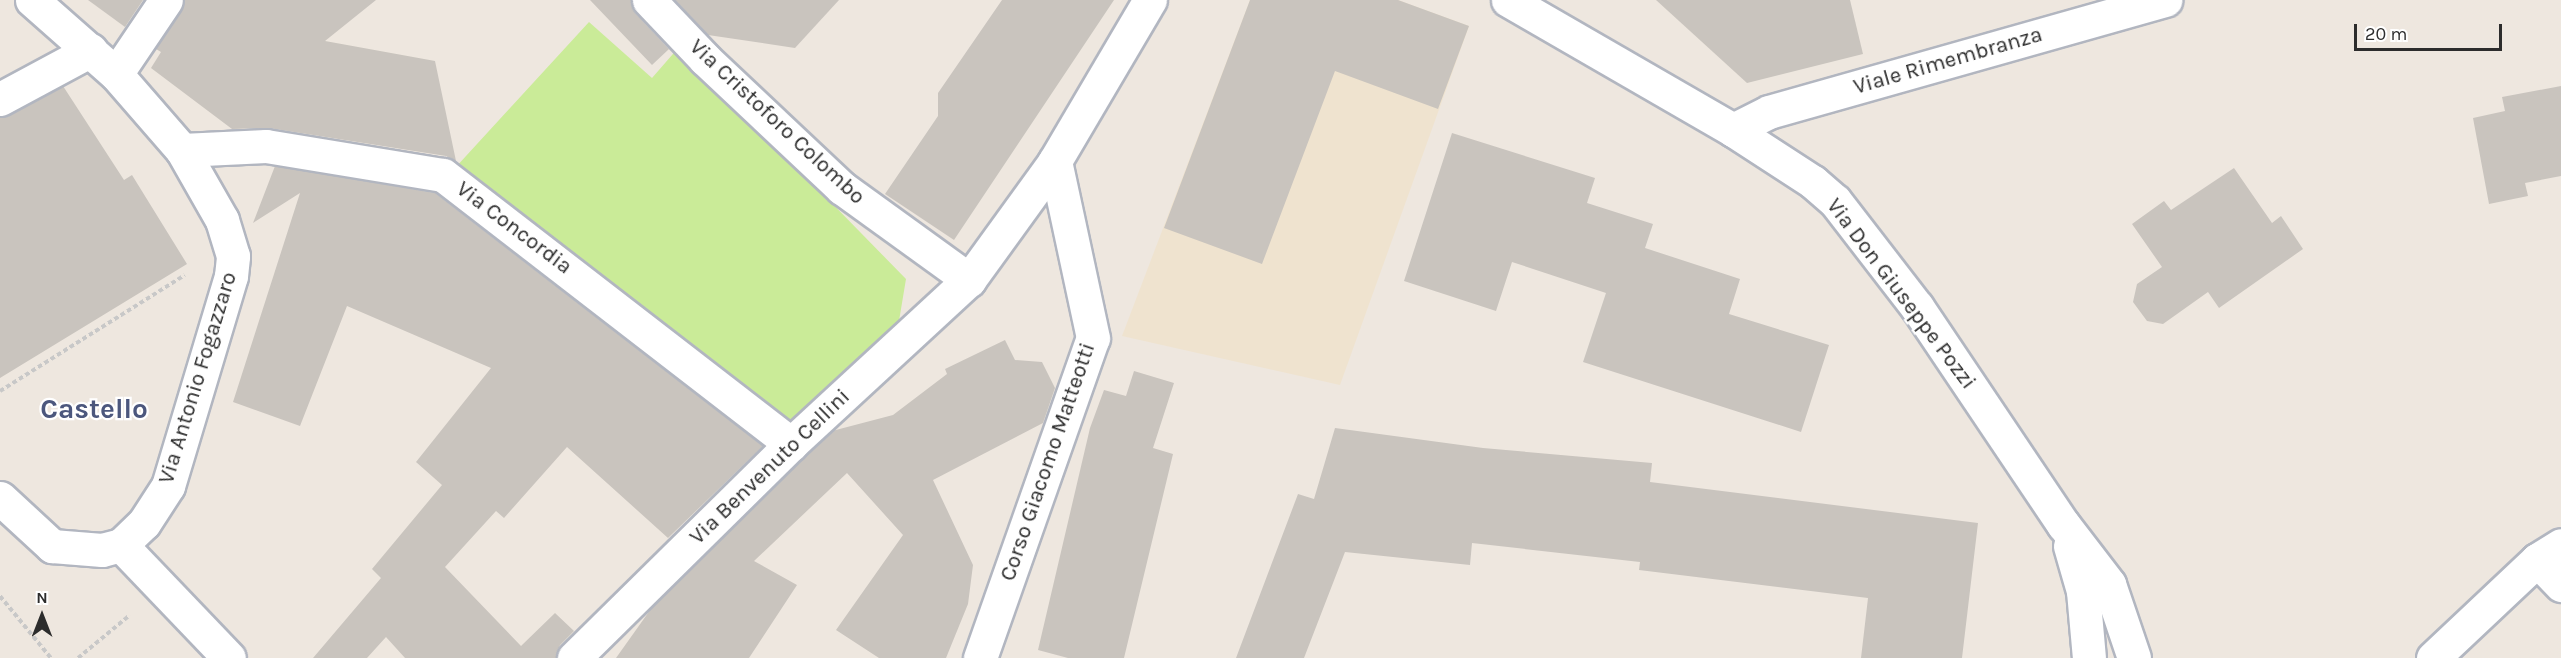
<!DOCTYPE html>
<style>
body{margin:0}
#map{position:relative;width:2561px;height:658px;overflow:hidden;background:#eee7df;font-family:Karla,sans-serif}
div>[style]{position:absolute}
.education>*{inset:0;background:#efe3cf}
.pitch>*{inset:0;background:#caeb98}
.building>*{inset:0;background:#c9c4be}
.path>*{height:4px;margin-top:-2px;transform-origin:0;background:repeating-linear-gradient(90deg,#c8c8c8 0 4.5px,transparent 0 7.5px)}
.roads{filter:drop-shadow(2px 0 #b2b6c0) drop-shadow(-2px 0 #b2b6c0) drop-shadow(0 2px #b2b6c0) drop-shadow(0 -2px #b2b6c0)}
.minor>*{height:33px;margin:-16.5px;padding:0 16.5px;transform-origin:16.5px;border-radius:16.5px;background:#fff}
span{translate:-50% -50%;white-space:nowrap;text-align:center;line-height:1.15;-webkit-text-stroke:4.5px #fff;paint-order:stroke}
.street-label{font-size:22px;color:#2c2c2c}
.district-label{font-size:28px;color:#4c577d;font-weight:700}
.north{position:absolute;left:12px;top:586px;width:60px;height:60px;-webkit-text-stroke:4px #fff;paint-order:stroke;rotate:0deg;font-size:16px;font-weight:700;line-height:24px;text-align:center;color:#2c2c2c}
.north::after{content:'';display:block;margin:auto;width:21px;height:27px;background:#2c2c2c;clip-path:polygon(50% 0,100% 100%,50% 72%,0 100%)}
.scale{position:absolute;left:2354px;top:24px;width:148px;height:27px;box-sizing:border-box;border:3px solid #2c2c2c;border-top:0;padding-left:8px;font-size:18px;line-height:21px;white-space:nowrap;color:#2c2c2c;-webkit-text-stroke:4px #fff;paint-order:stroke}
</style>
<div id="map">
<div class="education">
<i style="clip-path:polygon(1250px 0,1398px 0,1469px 26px,1340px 385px,1122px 336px)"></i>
</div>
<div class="pitch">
<i style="clip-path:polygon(589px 22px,652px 78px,679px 47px,906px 279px,897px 333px,792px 434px,455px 168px)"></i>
</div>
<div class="building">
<i style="clip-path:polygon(88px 0,143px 0,125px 27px)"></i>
<i style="clip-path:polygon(185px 0,376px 0,325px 41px,435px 61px,456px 161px,446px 156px,269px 128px,232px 129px,151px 68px,161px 52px,156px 49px)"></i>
<i style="clip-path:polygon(590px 0,631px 0,635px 13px,669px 49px,652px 65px)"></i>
<i style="clip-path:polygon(675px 0,839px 0,795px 48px,708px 35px)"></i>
<i style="clip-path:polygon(1002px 0,1114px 0,954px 240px,885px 194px,938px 116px,938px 93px)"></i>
<i style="clip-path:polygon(1250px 0,1398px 0,1469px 26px,1438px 109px,1335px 71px,1262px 264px,1164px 228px)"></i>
<i style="clip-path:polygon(1656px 0,1850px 0,1863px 54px,1747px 83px)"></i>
<i style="clip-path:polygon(63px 86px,124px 180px,132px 175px,187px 264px,0 378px,0 118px)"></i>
<i style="clip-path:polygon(2561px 86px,2561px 176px,2525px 183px,2528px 196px,2489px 204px,2473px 118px,2505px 111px,2502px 97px)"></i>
<i style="clip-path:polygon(1452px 133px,1595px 178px,1587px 203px,1653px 224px,1645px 248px,1740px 279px,1729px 314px,1829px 345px,1801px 432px,1583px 362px,1606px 293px,1512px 262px,1496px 311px,1404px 281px)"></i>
<i style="clip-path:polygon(275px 166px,435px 193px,763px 446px,668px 538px,567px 447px,504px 518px,496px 511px,445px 567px,521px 646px,555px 613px,574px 631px,560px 645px,556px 658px,405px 658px,386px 637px,367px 658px,313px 658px,381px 578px,372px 569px,442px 485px,416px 462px,491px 368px,347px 306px,300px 426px,233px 402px,300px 193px,253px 223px)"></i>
<i style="clip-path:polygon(2234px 168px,2272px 223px,2281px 216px,2303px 249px,2219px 308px,2208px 292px,2163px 324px,2147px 321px,2133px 302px,2137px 284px,2162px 267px,2132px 224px,2164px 201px,2171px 210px)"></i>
<i style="clip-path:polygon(1005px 340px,1015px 360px,1042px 362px,1055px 388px,1043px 423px,933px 480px,973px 565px,968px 604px,946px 658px,879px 658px,836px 630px,903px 535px,847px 473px,754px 561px,797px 585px,749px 658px,616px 658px,653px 606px,832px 431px,893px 415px,947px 374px,945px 369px)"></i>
<i style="clip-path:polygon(1134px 371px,1174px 383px,1153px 448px,1173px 454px,1124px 658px,1068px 658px,1038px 650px,1090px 428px,1104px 390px,1126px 396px)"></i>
<i style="clip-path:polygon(1335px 428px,1483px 448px,1652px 463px,1650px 482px,1978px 523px,1962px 658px,1861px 658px,1868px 598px,1639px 570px,1640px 562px,1472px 543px,1470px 565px,1345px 552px,1304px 658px,1236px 658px,1298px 494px,1314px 499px)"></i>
</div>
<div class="path">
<i style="left:0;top:391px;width:218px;rotate:-32.1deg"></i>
<i style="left:0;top:596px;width:80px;rotate:50.6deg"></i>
<i style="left:78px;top:658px;width:67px;rotate:-39.6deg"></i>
</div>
<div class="roads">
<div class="minor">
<i style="left:649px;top:0;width:81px;rotate:46.5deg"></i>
<i style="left:705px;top:59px;width:188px;rotate:43.3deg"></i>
<i style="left:842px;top:188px;width:157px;rotate:35.9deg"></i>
<i style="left:1508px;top:0;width:260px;rotate:30deg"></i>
<i style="left:1733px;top:130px;width:95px;rotate:33deg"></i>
<i style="left:1813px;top:182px;width:29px;rotate:41deg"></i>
<i style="left:1835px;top:201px;width:134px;rotate:52.3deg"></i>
<i style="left:1917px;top:307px;width:262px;rotate:56.1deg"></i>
<i style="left:2063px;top:524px;width:76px;rotate:52.5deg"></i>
<i style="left:2109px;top:584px;width:78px;rotate:71.3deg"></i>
<i style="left:116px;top:74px;width:89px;rotate:-56deg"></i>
<i style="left:0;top:99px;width:103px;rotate:-28.3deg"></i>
<i style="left:1733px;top:130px;width:40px;rotate:-26.6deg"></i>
<i style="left:1769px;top:112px;width:412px;rotate:-15.8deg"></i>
<i style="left:182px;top:150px;width:84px;rotate:-2.7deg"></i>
<i style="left:266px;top:146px;width:179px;rotate:9.3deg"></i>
<i style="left:443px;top:175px;width:440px;rotate:37.7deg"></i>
<i style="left:0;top:498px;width:71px;rotate:42.7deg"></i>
<i style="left:52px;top:546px;width:50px;rotate:4.6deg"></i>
<i style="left:102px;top:550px;width:20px;rotate:-15deg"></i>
<i style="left:121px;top:545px;width:32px;rotate:-44deg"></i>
<i style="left:144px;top:523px;width:44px;rotate:-57deg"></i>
<i style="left:168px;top:486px;width:219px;rotate:-73.3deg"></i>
<i style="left:231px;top:276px;width:20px;rotate:-84deg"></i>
<i style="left:233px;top:256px;width:38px;rotate:-107deg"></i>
<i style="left:222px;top:220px;width:81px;rotate:-119.7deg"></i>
<i style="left:182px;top:150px;width:101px;rotate:-131deg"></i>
<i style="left:116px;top:74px;width:112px;rotate:-138.6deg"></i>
<i style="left:121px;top:545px;width:156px;rotate:46.3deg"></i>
<i style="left:2070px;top:546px;width:47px;rotate:73.9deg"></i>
<i style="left:2083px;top:591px;width:67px;rotate:84.9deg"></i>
<i style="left:2537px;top:560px;width:35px;rotate:46deg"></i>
<i style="left:574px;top:658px;width:305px;rotate:-44.6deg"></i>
<i style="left:791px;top:444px;width:242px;rotate:-42.7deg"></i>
<i style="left:969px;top:280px;width:147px;rotate:-54.1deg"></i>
<i style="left:1055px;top:161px;width:187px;rotate:-59.5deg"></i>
<i style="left:980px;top:658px;width:339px;rotate:-70.6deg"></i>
<i style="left:1093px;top:338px;width:181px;rotate:-102.1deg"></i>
<i style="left:2433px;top:658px;width:143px;rotate:-43.3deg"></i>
<i style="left:2537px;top:560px;width:28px;rotate:-32deg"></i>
</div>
</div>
<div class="street-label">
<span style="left:1948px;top:61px;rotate:-16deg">Viale Rimembranza</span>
<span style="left:777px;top:122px;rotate:43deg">Via Cristoforo Colombo</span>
<span style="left:514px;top:228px;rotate:37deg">Via Concordia</span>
<span style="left:1901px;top:294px;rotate:53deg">Via Don Giuseppe Pozzi</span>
<span style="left:198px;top:378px;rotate:-73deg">Via Antonio Fogazzaro</span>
<span style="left:1048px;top:462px;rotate:-71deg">Corso Giacomo Matteotti</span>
<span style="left:770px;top:467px;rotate:-44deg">Via Benvenuto Cellini</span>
</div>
<div class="district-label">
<span style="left:94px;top:409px">Castello</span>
</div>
<div class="north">N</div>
<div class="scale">20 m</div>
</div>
